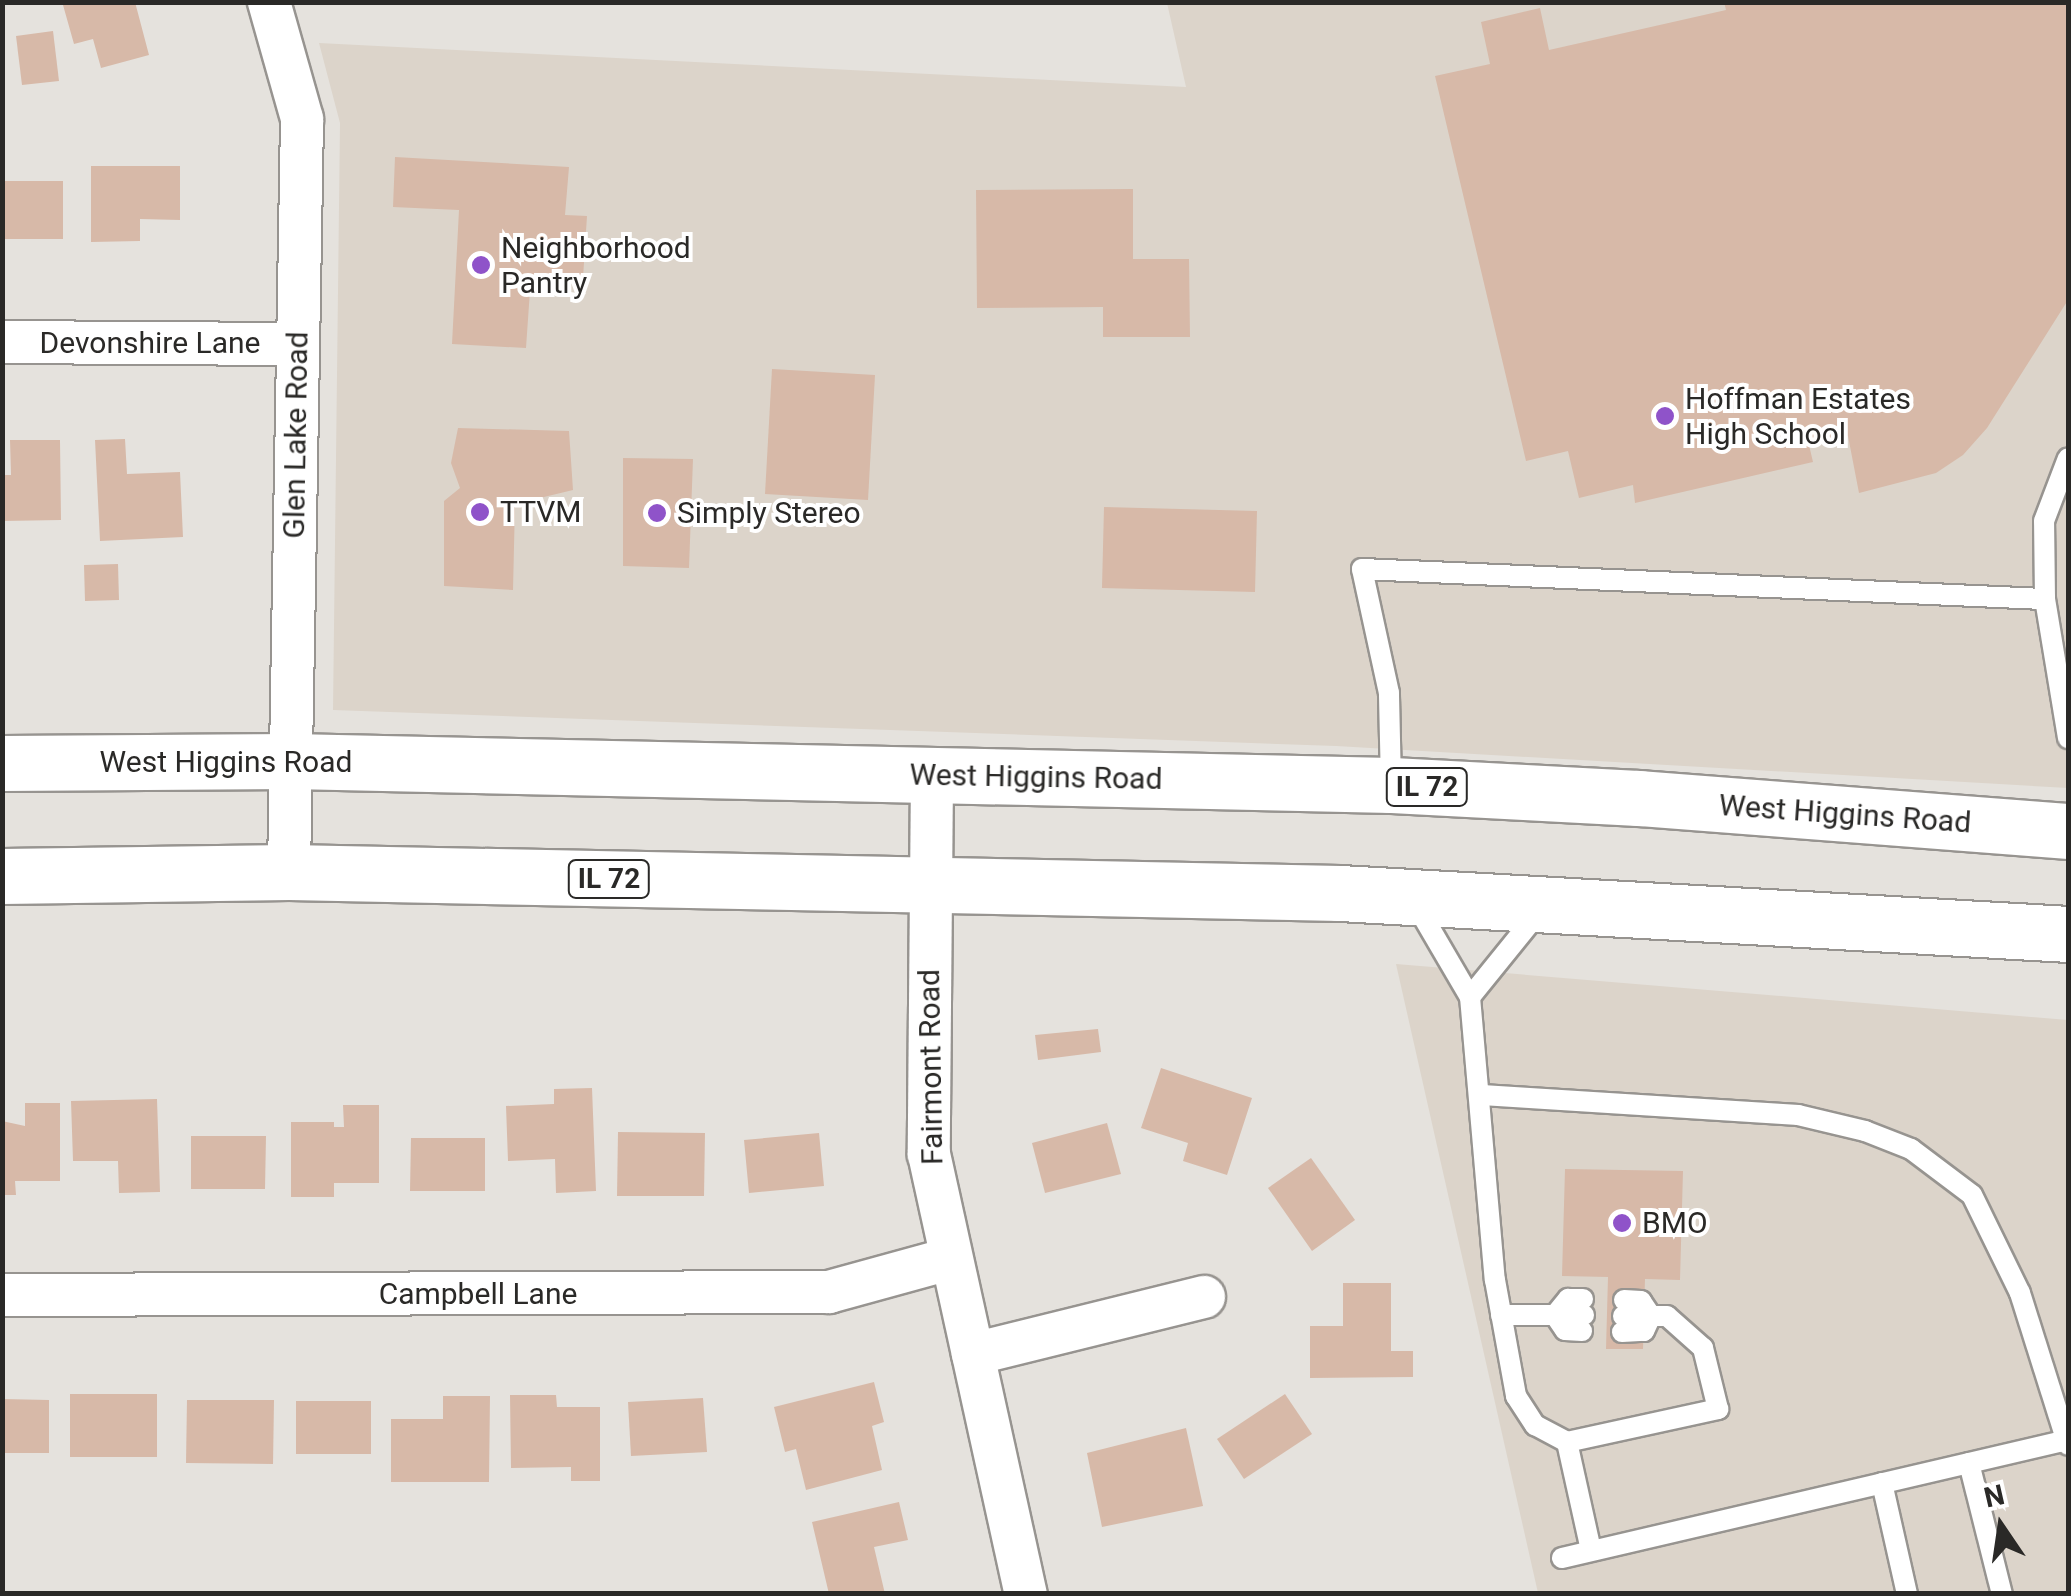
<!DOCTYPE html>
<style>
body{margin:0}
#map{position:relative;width:2071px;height:1596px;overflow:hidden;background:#e5e2dd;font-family:Roboto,sans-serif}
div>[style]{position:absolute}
.built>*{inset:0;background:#dcd4ca}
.building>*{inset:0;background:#d7b9a8}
.roads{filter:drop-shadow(2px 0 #979490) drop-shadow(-2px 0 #979490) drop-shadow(0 2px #979490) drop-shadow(0 -2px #979490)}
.service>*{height:20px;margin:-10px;padding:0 10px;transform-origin:10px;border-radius:10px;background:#fff}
.minor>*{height:42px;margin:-21px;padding:0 21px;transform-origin:21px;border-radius:21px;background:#fff}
.primary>*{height:55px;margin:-27.5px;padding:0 27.5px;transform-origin:27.5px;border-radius:27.5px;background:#fff}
.dots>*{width:28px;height:28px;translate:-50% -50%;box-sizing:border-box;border:5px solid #fff;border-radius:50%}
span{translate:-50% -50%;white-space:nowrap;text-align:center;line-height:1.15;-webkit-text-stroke:8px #fff;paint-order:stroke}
.shield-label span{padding:2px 8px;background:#fff;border:2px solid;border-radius:8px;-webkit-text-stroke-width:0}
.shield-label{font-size:28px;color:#2a2927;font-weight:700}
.poi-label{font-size:30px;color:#2a2927}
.left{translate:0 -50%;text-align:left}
.street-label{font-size:30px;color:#2a2927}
.frame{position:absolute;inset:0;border:5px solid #2a2927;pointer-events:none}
.north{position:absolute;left:1951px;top:1476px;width:100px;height:100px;-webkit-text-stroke:8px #fff;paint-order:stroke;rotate:347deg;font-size:28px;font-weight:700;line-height:40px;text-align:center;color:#2a2927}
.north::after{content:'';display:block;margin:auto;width:35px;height:45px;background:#2a2927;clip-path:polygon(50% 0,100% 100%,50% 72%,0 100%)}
</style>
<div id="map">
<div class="built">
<i style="clip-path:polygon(1167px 3px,2068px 3px,2068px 788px,1336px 746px,333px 710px,340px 123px,319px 43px,1186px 87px)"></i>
<i style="clip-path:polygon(1396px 964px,2068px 1020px,2068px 1593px,1538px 1593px)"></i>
</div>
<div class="building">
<i style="clip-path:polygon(71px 2px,135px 2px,149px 55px,101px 68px,93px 39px,74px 44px,63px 5px)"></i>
<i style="clip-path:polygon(1724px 2px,2068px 2px,2068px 300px,1987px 428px,1963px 455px,1936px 473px,1859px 493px,1848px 436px,1809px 445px,1813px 462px,1635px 503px,1633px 485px,1579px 498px,1568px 451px,1526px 461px,1435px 76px,1490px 64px,1481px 22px,1540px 8px,1549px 50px,1726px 10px)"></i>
<i style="clip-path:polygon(53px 31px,59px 81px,22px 85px,16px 36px)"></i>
<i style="clip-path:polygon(395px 157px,569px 167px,565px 215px,587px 216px,583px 278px,531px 276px,526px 348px,452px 344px,459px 210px,393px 207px)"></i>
<i style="clip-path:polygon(91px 166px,180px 166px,180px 220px,140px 219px,140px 241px,91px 242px)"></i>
<i style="clip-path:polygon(2px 181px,63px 181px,63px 239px,2px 239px)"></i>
<i style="clip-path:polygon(1133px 189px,1133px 259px,1189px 259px,1190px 337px,1103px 337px,1103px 307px,977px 308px,976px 190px)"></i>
<i style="clip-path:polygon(772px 369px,875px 375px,868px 500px,765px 494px)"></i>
<i style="clip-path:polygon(458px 428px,569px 431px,573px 490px,515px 504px,513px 590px,444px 586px,444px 501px,460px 488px,451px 463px)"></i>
<i style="clip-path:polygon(125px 439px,127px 474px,180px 472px,183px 537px,100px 541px,95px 440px)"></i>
<i style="clip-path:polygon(10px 440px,60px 440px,61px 520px,2px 521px,2px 475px,11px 475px)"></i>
<i style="clip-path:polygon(623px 458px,693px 459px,689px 568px,623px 566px)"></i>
<i style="clip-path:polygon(1104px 507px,1257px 511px,1255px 592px,1102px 588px)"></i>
<i style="clip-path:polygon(118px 564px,119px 600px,85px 601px,84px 565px)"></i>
<i style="clip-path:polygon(1098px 1029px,1101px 1052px,1038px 1060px,1035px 1035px)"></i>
<i style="clip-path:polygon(1161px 1068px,1252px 1098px,1227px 1175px,1183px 1161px,1188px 1143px,1141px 1128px)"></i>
<i style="clip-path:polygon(592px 1088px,596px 1191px,556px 1193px,555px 1159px,508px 1161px,506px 1106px,554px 1104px,554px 1089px)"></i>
<i style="clip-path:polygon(157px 1099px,160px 1192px,119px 1193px,118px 1161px,73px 1161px,71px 1101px)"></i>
<i style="clip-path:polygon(25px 1103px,60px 1103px,60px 1181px,15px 1181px,16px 1195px,2px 1195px,2px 1121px,25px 1126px)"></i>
<i style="clip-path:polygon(343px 1105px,379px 1105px,379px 1183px,334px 1183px,334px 1197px,291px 1197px,291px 1122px,334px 1122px,334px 1127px,344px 1127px)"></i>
<i style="clip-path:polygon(1107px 1123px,1121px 1174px,1045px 1193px,1032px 1143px)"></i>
<i style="clip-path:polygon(618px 1132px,705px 1133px,704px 1196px,617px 1196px)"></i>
<i style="clip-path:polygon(819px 1133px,824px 1186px,749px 1193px,744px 1140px)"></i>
<i style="clip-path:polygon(191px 1136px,266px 1136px,265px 1189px,191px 1189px)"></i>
<i style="clip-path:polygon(411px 1138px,485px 1138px,485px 1191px,410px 1191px)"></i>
<i style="clip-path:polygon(1311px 1158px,1355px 1220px,1312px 1251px,1268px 1188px)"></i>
<i style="clip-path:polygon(1565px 1169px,1683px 1171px,1680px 1280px,1645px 1279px,1643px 1349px,1606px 1349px,1608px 1277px,1562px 1276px)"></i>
<i style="clip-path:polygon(1343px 1283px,1391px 1283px,1391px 1351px,1413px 1351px,1413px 1377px,1310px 1378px,1310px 1326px,1343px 1326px)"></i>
<i style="clip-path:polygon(874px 1382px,884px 1422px,872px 1426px,882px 1470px,806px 1490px,796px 1449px,785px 1452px,774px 1407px)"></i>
<i style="clip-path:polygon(70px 1394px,157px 1394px,157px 1457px,70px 1457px)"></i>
<i style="clip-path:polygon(1285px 1394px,1312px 1434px,1244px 1479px,1217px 1439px)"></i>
<i style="clip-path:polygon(510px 1395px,556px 1395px,557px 1407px,600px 1407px,600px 1481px,571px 1481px,571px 1467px,511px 1468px)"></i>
<i style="clip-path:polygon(443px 1396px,490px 1396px,489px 1482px,391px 1482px,391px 1419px,443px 1419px)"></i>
<i style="clip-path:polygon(703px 1398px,707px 1452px,631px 1456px,628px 1402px)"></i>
<i style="clip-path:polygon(2px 1399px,49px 1400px,49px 1453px,2px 1453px)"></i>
<i style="clip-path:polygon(187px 1400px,274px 1400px,273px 1464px,186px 1463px)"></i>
<i style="clip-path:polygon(296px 1401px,371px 1401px,371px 1454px,296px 1454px)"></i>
<i style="clip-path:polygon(1186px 1428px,1203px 1506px,1102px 1527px,1087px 1453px)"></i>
<i style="clip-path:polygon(899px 1502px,908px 1540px,874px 1547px,885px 1594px,829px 1594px,812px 1522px)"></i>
</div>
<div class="roads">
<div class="service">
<i style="left:2045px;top:599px;width:78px;rotate:-90.7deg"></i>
<i style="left:2044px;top:521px;width:67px;rotate:-69.1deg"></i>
<i style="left:1391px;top:784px;width:91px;rotate:-91.3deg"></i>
<i style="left:1389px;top:693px;width:127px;rotate:-102.3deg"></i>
<i style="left:1362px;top:569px;width:684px;rotate:2.52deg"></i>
<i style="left:2045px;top:599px;width:141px;rotate:80.6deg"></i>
<i style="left:1415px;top:903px;width:109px;rotate:59.7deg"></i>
<i style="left:1470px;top:997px;width:284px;rotate:85deg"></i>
<i style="left:1495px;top:1280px;width:118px;rotate:79.7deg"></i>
<i style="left:1516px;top:1396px;width:35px;rotate:57deg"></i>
<i style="left:1535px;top:1425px;width:36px;rotate:28deg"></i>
<i style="left:1567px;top:1442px;width:155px;rotate:-12.3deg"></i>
<i style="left:1718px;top:1409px;width:63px;rotate:-103.8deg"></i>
<i style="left:1703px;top:1348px;width:48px;rotate:-138.4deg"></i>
<i style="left:1667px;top:1316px;width:44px;rotate:180deg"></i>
<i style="left:1470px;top:997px;width:108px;rotate:-51deg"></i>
<i style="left:1482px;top:1095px;width:317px;rotate:3.6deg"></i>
<i style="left:1798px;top:1115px;width:69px;rotate:13.4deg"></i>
<i style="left:1865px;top:1131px;width:49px;rotate:21.4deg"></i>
<i style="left:1911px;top:1149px;width:76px;rotate:37deg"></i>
<i style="left:1972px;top:1195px;width:109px;rotate:63.9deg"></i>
<i style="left:2020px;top:1293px;width:159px;rotate:72.5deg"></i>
<i style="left:1501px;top:1315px;width:83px"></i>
<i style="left:1582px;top:1331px;width:17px;rotate:-177deg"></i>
<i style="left:1565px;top:1330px;width:18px;rotate:-124deg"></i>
<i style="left:1555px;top:1315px;width:21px;rotate:-51deg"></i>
<i style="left:1568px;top:1299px;width:15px"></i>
<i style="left:1622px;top:1332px;width:22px;rotate:-3deg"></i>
<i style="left:1644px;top:1331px;width:17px;rotate:-65deg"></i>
<i style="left:1651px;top:1316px;width:18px;rotate:-124deg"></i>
<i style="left:1641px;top:1301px;width:17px;rotate:-177deg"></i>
<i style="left:1567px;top:1442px;width:111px;rotate:77.5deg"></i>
<i style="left:1969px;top:1463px;width:135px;rotate:75.9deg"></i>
<i style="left:1882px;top:1483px;width:114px;rotate:77.3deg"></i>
<i style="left:1562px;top:1558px;width:520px;rotate:-13.13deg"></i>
</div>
<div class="minor">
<i style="left:269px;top:2px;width:122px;rotate:74.2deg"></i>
<i style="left:302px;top:119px;width:753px;rotate:90.99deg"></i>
<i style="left:2px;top:342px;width:296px;rotate:0.4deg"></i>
<i style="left:932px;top:775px;width:379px;rotate:90.5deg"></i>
<i style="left:929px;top:1154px;width:451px;rotate:77.6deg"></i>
<i style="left:2px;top:1295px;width:827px;rotate:-0.21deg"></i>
<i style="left:829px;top:1292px;width:124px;rotate:-15.4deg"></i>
<i style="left:973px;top:1354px;width:238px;rotate:-13.9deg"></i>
</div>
<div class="primary">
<i style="left:2px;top:763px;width:289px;rotate:-0.4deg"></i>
<i style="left:291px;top:761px;width:1100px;rotate:1.25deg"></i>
<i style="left:1391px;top:785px;width:248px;rotate:3deg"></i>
<i style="left:1639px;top:798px;width:430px;rotate:4.4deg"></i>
<i style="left:2px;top:876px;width:287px;rotate:-0.8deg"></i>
<i style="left:289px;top:872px;width:1051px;rotate:1.14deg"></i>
<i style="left:1340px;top:893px;width:729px;rotate:3.22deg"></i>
</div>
</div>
<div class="dots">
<i style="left:481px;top:265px;background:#8f53c9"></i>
<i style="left:1665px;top:416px;background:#8f53c9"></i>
<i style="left:480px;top:512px;background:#8f53c9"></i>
<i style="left:657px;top:513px;background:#8f53c9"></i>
<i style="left:1622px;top:1223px;background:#8f53c9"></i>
</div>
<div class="shield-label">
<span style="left:1427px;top:787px">IL 72</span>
<span style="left:609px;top:879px">IL 72</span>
</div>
<div class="poi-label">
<span class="left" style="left:501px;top:265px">Neighborhood<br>Pantry</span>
<span class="left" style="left:1685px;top:416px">Hoffman Estates<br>High School</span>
<span class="left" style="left:500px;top:512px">TTVM</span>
<span class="left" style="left:677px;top:513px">Simply Stereo</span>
<span class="left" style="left:1642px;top:1223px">BMO</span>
</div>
<div class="street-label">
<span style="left:150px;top:343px">Devonshire Lane</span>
<span style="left:296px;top:435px;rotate:-89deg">Glen Lake Road</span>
<span style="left:226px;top:762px">West Higgins Road</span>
<span style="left:1036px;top:777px;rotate:1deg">West Higgins Road</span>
<span style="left:1845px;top:814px;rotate:4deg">West Higgins Road</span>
<span style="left:931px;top:1067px;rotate:-91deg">Fairmont Road</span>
<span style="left:478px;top:1294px">Campbell Lane</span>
</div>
<div class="frame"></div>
<div class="north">N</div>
</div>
